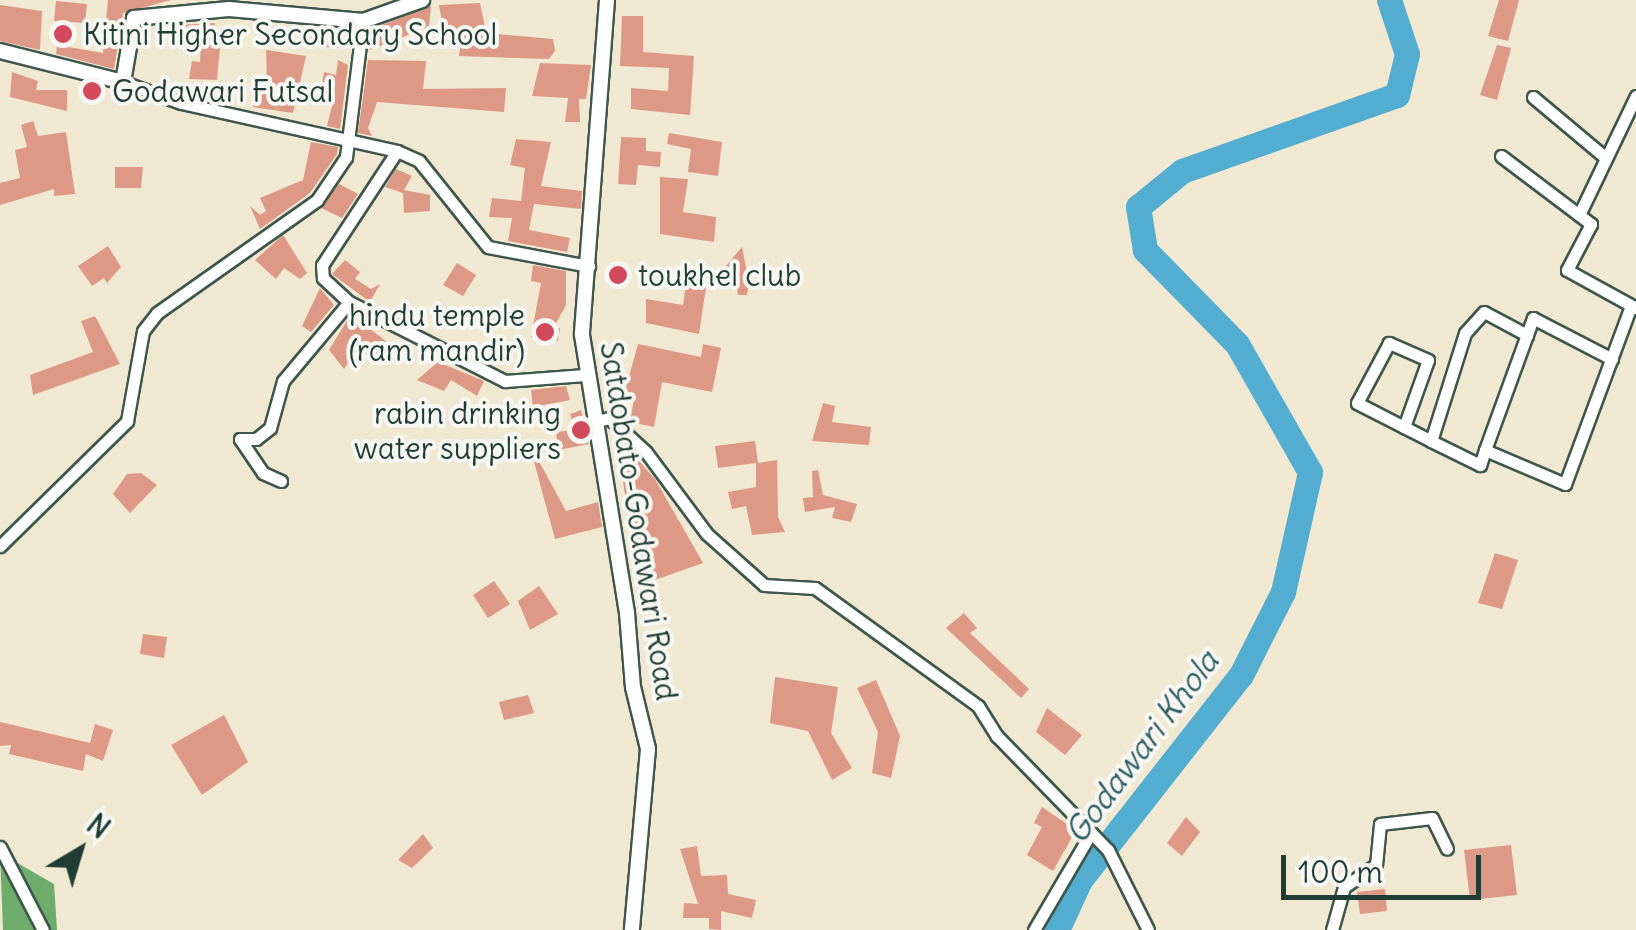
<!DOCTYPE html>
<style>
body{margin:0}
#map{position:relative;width:1636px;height:930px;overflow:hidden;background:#f0e8d1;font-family:Delius,sans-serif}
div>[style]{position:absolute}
.forest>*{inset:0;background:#6eac6c}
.river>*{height:25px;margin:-12.5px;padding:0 12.5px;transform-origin:12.5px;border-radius:12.5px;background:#53add1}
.building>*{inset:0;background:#dd9986}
.roads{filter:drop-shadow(2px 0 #3e574c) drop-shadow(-2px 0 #3e574c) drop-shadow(0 2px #3e574c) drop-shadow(0 -2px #3e574c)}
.minor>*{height:11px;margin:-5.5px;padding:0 5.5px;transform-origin:5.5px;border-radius:5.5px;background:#fff}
.tertiary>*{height:14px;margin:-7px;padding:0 7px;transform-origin:7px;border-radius:7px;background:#fff}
.dots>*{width:28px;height:28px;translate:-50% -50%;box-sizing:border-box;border:5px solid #f6f6f2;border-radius:50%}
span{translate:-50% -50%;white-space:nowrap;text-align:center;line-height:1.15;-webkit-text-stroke:8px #f6f6f2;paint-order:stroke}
.poi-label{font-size:30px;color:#1f3d34}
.left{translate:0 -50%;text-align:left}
.right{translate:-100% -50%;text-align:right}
.street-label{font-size:30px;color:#1f3d34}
.water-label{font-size:32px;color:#2f5f63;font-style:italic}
.north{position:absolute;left:30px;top:800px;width:100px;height:100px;-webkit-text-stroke:8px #f6f6f2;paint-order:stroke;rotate:38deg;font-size:28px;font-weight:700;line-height:40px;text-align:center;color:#1f3d34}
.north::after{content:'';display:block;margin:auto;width:35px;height:45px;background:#1f3d34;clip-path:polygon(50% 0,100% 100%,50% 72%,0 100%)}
.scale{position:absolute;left:1281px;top:855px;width:200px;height:45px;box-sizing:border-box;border:5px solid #1f3d34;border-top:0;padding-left:12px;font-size:30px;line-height:35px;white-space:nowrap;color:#1f3d34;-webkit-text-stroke:8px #f6f6f2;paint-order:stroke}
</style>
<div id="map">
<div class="forest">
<i style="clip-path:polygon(0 853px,54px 884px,57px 930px,3px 930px)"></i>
</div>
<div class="river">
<i style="left:1057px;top:930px;width:55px;rotate:-65.3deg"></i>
<i style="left:1080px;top:880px;width:261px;rotate:-51.9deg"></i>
<i style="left:1241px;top:675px;width:93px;rotate:-63.2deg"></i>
<i style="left:1283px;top:592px;width:123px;rotate:-77.3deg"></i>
<i style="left:1310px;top:472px;width:147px;rotate:-119.7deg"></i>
<i style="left:1237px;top:344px;width:132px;rotate:-134.4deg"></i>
<i style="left:1145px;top:250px;width:44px;rotate:-99.2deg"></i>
<i style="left:1138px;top:207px;width:57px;rotate:-39.3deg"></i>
<i style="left:1182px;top:171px;width:228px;rotate:-19.5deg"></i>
<i style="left:1397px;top:95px;width:42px;rotate:-76.3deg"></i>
<i style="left:1407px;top:54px;width:57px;rotate:-108.4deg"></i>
</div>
<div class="building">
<i style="clip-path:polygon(108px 0,171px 0,123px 13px,114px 69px,56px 54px,57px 45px,103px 53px)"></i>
<i style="clip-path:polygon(1499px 0,1519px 0,1508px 41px,1488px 36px)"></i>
<i style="clip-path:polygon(56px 1px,87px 4px,85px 23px,54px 21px)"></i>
<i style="clip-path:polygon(480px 3px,486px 33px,553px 39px,555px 51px,549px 59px,459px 56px,461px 41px,446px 43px,439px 5px)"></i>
<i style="clip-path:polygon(0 5px,42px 11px,40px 50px,0 41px)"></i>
<i style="clip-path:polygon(431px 6px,429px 27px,369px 50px,371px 29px)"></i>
<i style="clip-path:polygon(622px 16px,643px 16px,643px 52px,694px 56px,690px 115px,631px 109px,631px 88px,668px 91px,669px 68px,620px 66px)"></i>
<i style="clip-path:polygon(215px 23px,214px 35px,221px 35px,217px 80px,189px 79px,192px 61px,200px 62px,201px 39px,178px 39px,177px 25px)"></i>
<i style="clip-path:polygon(314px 27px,342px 31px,344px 40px,338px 48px,308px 46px)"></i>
<i style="clip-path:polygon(1497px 45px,1511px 48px,1497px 100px,1480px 95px)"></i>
<i style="clip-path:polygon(266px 50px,306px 56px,293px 113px,253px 107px,255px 88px,267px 88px)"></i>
<i style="clip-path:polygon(338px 60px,348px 65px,340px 129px,327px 126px,334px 98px,320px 95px,324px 72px,336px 75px)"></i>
<i style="clip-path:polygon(368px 60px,426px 61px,423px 89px,506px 88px,504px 112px,377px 102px,368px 128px,372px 136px,358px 133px)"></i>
<i style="clip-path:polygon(540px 63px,591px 65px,586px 99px,579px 99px,580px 122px,565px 122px,568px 98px,532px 96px)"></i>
<i style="clip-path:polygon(12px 72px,38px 81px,36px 90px,67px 90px,67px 111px,10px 97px)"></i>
<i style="clip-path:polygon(33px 121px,38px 136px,66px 132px,75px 194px,54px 196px,54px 189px,0 205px,0 183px,20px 178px,15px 150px,27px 147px,21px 125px)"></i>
<i style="clip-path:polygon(669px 133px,722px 142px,718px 176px,688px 172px,691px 149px,667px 144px)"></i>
<i style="clip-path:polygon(621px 137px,646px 138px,646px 151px,661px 152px,660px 167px,638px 165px,636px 185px,618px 184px)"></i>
<i style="clip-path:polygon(516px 139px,551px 142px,541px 186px,582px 191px,581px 209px,534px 204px,529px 230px,570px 238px,567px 252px,508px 241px,512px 218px,489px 217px,492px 198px,521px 201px,525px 168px,510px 165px)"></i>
<i style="clip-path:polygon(311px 142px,338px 147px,337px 154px,310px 193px,260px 229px,250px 206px,260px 215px,266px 211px,260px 198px,303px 180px)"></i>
<i style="clip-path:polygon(115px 167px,143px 167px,141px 188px,115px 188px)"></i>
<i style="clip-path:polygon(396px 169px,412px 176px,404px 190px,430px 195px,430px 211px,404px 213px,403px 193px,385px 187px)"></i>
<i style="clip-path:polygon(660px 177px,688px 179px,683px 212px,716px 217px,714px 242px,660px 234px)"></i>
<i style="clip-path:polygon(339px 184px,358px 194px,342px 218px,321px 208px)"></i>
<i style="clip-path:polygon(283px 235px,307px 273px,300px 279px,284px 268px,276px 279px,255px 260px)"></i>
<i style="clip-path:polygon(108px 246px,121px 267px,107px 283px,104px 278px,92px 286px,78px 266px)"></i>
<i style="clip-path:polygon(742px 247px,749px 283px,747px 295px,738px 295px,736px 280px,726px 283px,721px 272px)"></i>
<i style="clip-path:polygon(345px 260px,360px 272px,355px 279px,371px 289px,380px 284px,370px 302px,332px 274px)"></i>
<i style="clip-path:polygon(457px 263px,476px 275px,463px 296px,443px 285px)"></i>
<i style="clip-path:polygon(533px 265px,566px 271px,566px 305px,554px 327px,560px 328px,558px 341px,531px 337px,541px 283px,531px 281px)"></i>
<i style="clip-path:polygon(686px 285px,706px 287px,699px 334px,646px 323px,646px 299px,683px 305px)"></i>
<i style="clip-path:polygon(320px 288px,334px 305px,311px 332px,302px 326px)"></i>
<i style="clip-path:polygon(351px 314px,387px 342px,377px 362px,358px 349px,344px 369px,329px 350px)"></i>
<i style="clip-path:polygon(95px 316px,120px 364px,33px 395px,30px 375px,93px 352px,81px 321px)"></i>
<i style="clip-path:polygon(638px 344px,701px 357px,703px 344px,721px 348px,712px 392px,662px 382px,654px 427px,630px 422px,635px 393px,625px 391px)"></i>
<i style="clip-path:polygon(438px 362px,484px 381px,477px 396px,451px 380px,444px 391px,417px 380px)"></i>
<i style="clip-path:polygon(566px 386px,570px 400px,533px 407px,531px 390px)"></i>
<i style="clip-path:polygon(823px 403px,835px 406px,832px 422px,871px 427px,869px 445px,812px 441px)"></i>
<i style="clip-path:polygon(581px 410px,589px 444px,558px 450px,556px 432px,575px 430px,570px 414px)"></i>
<i style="clip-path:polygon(755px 441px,758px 463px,777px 460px,778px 517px,785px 532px,752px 535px,746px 506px,732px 509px,728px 492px,756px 487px,756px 463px,718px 468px,715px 446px)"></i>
<i style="clip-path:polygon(529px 443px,566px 511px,598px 502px,602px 527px,555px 539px)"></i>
<i style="clip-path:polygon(618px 446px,629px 450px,655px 479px,703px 563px,638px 586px)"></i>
<i style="clip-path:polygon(818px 470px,823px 495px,857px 504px,851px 522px,832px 518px,835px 507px,805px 512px,803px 498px,813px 497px,812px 471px)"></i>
<i style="clip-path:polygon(141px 473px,157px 485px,130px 513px,113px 494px,127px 474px)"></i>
<i style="clip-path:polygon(1495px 553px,1518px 560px,1502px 609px,1478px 603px)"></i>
<i style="clip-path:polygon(494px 581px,510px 604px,488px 618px,473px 595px)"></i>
<i style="clip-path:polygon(539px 586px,558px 614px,530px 630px,518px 601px)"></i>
<i style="clip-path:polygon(964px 613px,977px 628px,970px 633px,1029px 689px,1021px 698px,946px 628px)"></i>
<i style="clip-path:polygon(143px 634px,167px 637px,164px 658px,140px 654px)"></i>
<i style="clip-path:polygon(775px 677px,838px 687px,831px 733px,852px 768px,832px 780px,808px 731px,770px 723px)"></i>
<i style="clip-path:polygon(876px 680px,900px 736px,891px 778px,872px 773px,878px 732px,857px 688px)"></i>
<i style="clip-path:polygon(528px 695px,534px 713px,504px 720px,499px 702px)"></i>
<i style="clip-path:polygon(1047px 708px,1082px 735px,1065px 755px,1036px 732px)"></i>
<i style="clip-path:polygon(224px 715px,248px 762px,202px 795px,171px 745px)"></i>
<i style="clip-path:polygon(0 722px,90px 743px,95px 724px,113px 730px,103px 761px,86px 754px,83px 771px,9px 754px,11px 745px,0 746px)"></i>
<i style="clip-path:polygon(1042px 807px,1076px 830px,1053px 871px,1027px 855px,1042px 827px,1034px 823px)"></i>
<i style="clip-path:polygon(1186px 817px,1200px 832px,1182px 856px,1167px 843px)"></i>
<i style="clip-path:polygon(423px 834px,433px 848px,412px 868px,398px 860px)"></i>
<i style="clip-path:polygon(1511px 845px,1517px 895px,1470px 900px,1464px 850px)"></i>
<i style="clip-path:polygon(697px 846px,701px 876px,727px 875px,728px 894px,756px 900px,752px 918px,721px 911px,721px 930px,709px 929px,709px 918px,683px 918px,684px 903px,698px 904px,680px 849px)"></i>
<i style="clip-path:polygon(1385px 889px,1387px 911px,1360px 914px,1357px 892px)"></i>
</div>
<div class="roads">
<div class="minor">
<i style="left:123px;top:82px;width:62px;rotate:19.9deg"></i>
<i style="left:181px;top:103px;width:221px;rotate:12.5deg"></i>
<i style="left:397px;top:151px;width:24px;rotate:24deg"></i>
<i style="left:419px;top:161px;width:110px;rotate:51.3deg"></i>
<i style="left:488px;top:247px;width:103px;rotate:10.7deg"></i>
<i style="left:1533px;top:97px;width:95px;rotate:39.9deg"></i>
<i style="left:397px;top:151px;width:136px;rotate:123.3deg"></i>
<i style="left:322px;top:265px;width:13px;rotate:86deg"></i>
<i style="left:323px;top:278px;width:35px;rotate:43deg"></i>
<i style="left:349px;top:302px;width:175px;rotate:26.9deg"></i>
<i style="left:505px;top:381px;width:80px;rotate:-4.3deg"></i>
<i style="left:1501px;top:156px;width:113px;rotate:37.1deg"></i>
<i style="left:1591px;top:224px;width:52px;rotate:117.6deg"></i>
<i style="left:1567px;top:270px;width:79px;rotate:28.8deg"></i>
<i style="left:1579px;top:215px;width:132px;rotate:-64.4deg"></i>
<i style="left:1612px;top:359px;width:89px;rotate:-152.6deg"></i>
<i style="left:1533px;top:318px;width:140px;rotate:110deg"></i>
<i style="left:1485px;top:450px;width:87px;rotate:23deg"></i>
<i style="left:1565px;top:484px;width:190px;rotate:-69.7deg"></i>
<i style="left:594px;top:422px;width:16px;rotate:-15deg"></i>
<i style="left:609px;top:418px;width:50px;rotate:42.6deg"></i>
<i style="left:646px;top:452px;width:102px;rotate:53.4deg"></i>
<i style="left:707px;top:534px;width:76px;rotate:41.8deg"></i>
<i style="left:764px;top:585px;width:51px;rotate:3.4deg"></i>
<i style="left:815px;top:588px;width:201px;rotate:35.9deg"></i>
<i style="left:978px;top:706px;width:36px;rotate:58deg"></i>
<i style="left:997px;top:736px;width:159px;rotate:45.8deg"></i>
<i style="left:1108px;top:850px;width:89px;rotate:63.4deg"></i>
<i style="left:1404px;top:427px;width:71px;rotate:-70.3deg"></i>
<i style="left:1428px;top:360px;width:43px;rotate:-156.4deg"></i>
<i style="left:1389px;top:343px;width:68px;rotate:118.1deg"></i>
<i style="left:1357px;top:403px;width:53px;rotate:27.1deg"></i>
<i style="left:1404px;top:427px;width:30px;rotate:27deg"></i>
<i style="left:1485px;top:450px;width:16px;rotate:108deg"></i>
<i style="left:1480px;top:465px;width:55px;rotate:-153.9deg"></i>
<i style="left:1431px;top:441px;width:113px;rotate:-72.5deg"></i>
<i style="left:1465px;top:333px;width:28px;rotate:-48deg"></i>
<i style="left:1484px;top:312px;width:49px;rotate:28.1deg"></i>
<i style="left:281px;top:481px;width:20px;rotate:-156deg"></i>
<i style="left:263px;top:473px;width:41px;rotate:-124.1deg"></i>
<i style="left:240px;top:439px;width:16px"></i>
<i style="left:256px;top:439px;width:18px;rotate:-38deg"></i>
<i style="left:270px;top:428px;width:49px;rotate:-74.5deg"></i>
<i style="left:283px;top:381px;width:103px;rotate:-50.1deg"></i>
<i style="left:0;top:546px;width:178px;rotate:-44.5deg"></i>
<i style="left:127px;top:421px;width:91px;rotate:-79.9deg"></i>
<i style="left:143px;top:331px;width:23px;rotate:-52deg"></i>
<i style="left:157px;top:313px;width:196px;rotate:-35.2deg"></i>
<i style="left:317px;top:200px;width:52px;rotate:-56deg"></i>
<i style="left:346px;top:157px;width:137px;rotate:-82.9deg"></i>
<i style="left:0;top:847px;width:93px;rotate:62.6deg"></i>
<i style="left:1034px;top:930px;width:113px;rotate:-59.6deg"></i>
<i style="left:1332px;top:930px;width:45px;rotate:-74.4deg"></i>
<i style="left:1344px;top:887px;width:39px;rotate:-35deg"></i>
<i style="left:1376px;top:865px;width:41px;rotate:-84.4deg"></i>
<i style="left:1380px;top:824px;width:52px;rotate:-6.6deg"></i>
<i style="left:1432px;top:818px;width:34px;rotate:64deg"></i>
</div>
<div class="tertiary">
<i style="left:607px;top:0;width:336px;rotate:94.3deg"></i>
<i style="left:582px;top:335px;width:282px;rotate:80.8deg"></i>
<i style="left:627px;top:613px;width:74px;rotate:85.4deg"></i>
<i style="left:633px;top:687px;width:64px;rotate:76.4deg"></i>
<i style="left:648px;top:749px;width:182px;rotate:95.1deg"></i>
<i style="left:0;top:51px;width:127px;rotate:14.1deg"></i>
<i style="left:123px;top:82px;width:65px;rotate:-80.2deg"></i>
<i style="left:134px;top:18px;width:95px;rotate:-5.4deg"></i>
<i style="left:229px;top:9px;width:135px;rotate:5.1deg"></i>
<i style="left:363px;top:21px;width:63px;rotate:-19.6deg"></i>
</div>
</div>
<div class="dots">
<i style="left:63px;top:34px;background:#d1495b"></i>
<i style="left:92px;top:91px;background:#d1495b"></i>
<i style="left:618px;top:275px;background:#d1495b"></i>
<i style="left:545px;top:332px;background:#d1495b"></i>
<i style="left:581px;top:430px;background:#d1495b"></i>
</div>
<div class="poi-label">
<span class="left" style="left:83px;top:34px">Kitini Higher Secondary School</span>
<span class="left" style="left:112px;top:91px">Godawari Futsal</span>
<span class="left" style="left:638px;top:275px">toukhel club</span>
<span class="right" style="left:525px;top:332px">hindu temple<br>(ram mandir)</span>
<span class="right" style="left:561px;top:430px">rabin drinking<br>water suppliers</span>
</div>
<div class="street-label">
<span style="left:639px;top:521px;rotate:81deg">Satdobato-Godawari Road</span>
</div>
<div class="water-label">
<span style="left:1142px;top:747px;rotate:-53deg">Godawari Khola</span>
</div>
<div class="north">N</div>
<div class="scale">100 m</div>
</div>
